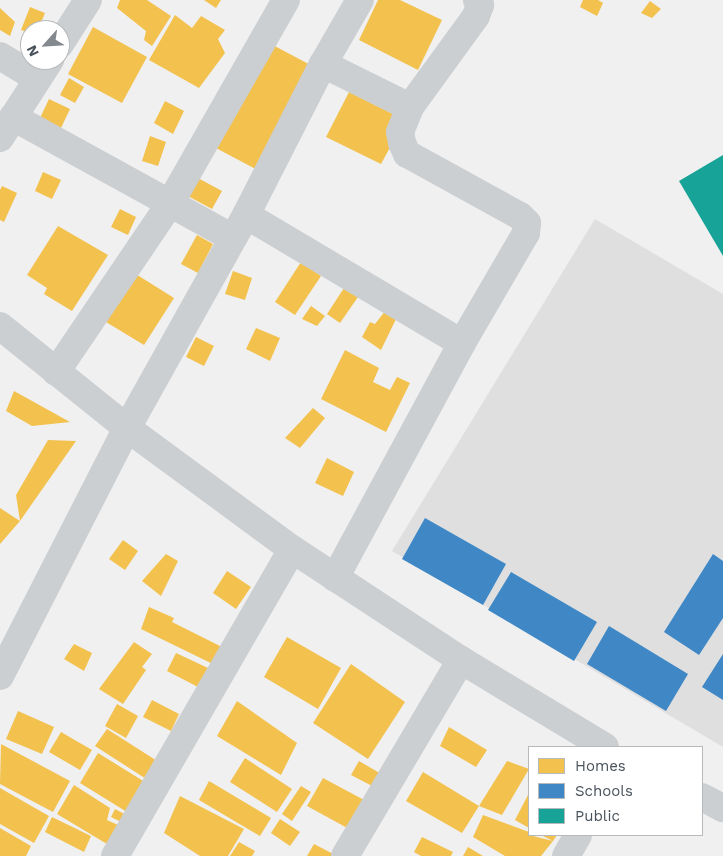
<!DOCTYPE html>
<style>
body{margin:0}
#map{position:relative;width:723px;height:856px;overflow:hidden;background:#f1f0f0;font-family:"Work Sans",sans-serif}
div>[style]{position:absolute}
.education>*{inset:0;background:#dfdfdf}
.homes>*{inset:0;background:#f2c14e}
.schools>*{inset:0;background:#3f88c5}
.public>*{inset:0;background:#17a398}
.minor>*{height:28px;margin:-14px;padding:0 14px;transform-origin:14px;border-radius:14px;background:#cccfd1}
span{translate:-50% -50%;white-space:nowrap;text-align:center;line-height:1.15;-webkit-text-stroke:5px #fff;paint-order:stroke}
.legend{position:absolute;left:528px;top:746px;width:175px;height:90px;box-sizing:border-box;background:#fff;border:1px solid #b6babd;margin:0;padding:6px 9px;list-style:none;font-size:15px;color:#49525b}
.legend li{display:flex;align-items:center;gap:10px;height:25px}
.legend b{width:25px;border:1px solid #b6babd}
.north{position:absolute;left:20px;top:20px;width:50px;height:50px;box-sizing:border-box;background:#fff;border:1px solid #b6babd;border-radius:50%;rotate:244deg;font-size:14px;font-weight:700;line-height:20px;text-align:center;color:#49525b}
.north::after{content:'';display:block;margin:auto;width:18px;height:22px;background:#84898f;clip-path:polygon(50% 0,100% 100%,50% 72%,0 100%)}
</style>
<div id="map">
<div class="education">
<i style="clip-path:polygon(595px 219px,723px 294px,723px 747px,392px 551px)"></i>
</div>
<div class="homes">
<i style="clip-path:polygon(120px 0,147px 0,171px 16px,152px 46px,144px 40px,146px 31px,117px 8px)"></i>
<i style="clip-path:polygon(204px 0,221px 0,216px 8px)"></i>
<i style="clip-path:polygon(378px 0,400px 0,442px 20px,418px 70px,359px 40px)"></i>
<i style="clip-path:polygon(583px 0,598px 0,603px 3px,597px 16px,580px 7px)"></i>
<i style="clip-path:polygon(650px 1px,661px 9px,652px 18px,641px 13px)"></i>
<i style="clip-path:polygon(30px 7px,45px 13px,38px 30px,30px 30px,30px 33px,21px 30px)"></i>
<i style="clip-path:polygon(0 8px,15px 22px,10px 36px,0 30px)"></i>
<i style="clip-path:polygon(175px 15px,192px 28px,201px 16px,225px 30px,218px 39px,225px 53px,199px 88px,149px 60px)"></i>
<i style="clip-path:polygon(93px 27px,147px 57px,122px 103px,68px 74px)"></i>
<i style="clip-path:polygon(269px 43px,318px 69px,263px 173px,214px 147px)"></i>
<i style="clip-path:polygon(69px 78px,84px 87px,75px 103px,60px 95px)"></i>
<i style="clip-path:polygon(349px 92px,405px 120px,381px 164px,326px 137px)"></i>
<i style="clip-path:polygon(49px 99px,70px 109px,61px 128px,40px 118px)"></i>
<i style="clip-path:polygon(165px 101px,184px 111px,173px 134px,154px 123px)"></i>
<i style="clip-path:polygon(150px 136px,166px 142px,158px 166px,142px 161px)"></i>
<i style="clip-path:polygon(43px 172px,61px 180px,52px 199px,35px 191px)"></i>
<i style="clip-path:polygon(196px 177px,222px 191px,212px 209px,186px 195px)"></i>
<i style="clip-path:polygon(2px 186px,17px 193px,4px 222px,0 220px,0 190px)"></i>
<i style="clip-path:polygon(120px 209px,136px 217px,128px 235px,111px 227px)"></i>
<i style="clip-path:polygon(58px 226px,108px 255px,72px 311px,44px 294px,47px 288px,27px 275px)"></i>
<i style="clip-path:polygon(197px 235px,213px 244px,198px 273px,181px 264px)"></i>
<i style="clip-path:polygon(301px 262px,321px 276px,295px 315px,275px 302px)"></i>
<i style="clip-path:polygon(131px 271px,174px 298px,144px 345px,101px 319px)"></i>
<i style="clip-path:polygon(233px 271px,252px 278px,245px 300px,225px 294px)"></i>
<i style="clip-path:polygon(344px 288px,358px 297px,340px 323px,327px 314px)"></i>
<i style="clip-path:polygon(311px 306px,325px 316px,317px 326px,302px 319px)"></i>
<i style="clip-path:polygon(386px 310px,397px 317px,381px 350px,362px 337px,370px 322px,375px 324px)"></i>
<i style="clip-path:polygon(256px 328px,280px 338px,270px 361px,246px 349px)"></i>
<i style="clip-path:polygon(196px 337px,214px 346px,204px 366px,186px 357px)"></i>
<i style="clip-path:polygon(345px 350px,379px 368px,373px 382px,390px 390px,397px 377px,410px 383px,386px 432px,321px 399px)"></i>
<i style="clip-path:polygon(14px 391px,70px 422px,32px 426px,6px 411px)"></i>
<i style="clip-path:polygon(313px 408px,325px 418px,300px 448px,285px 438px)"></i>
<i style="clip-path:polygon(48px 440px,76px 441px,20px 521px,0 544px,0 508px,20px 521px,16px 495px)"></i>
<i style="clip-path:polygon(327px 458px,354px 472px,343px 496px,315px 483px)"></i>
<i style="clip-path:polygon(123px 540px,138px 551px,125px 570px,109px 559px)"></i>
<i style="clip-path:polygon(166px 554px,178px 561px,161px 596px,142px 581px)"></i>
<i style="clip-path:polygon(227px 571px,251px 587px,236px 609px,213px 593px)"></i>
<i style="clip-path:polygon(149px 607px,174px 618px,172px 622px,230px 651px,221px 668px,141px 629px)"></i>
<i style="clip-path:polygon(287px 637px,341px 668px,318px 709px,264px 677px)"></i>
<i style="clip-path:polygon(134px 642px,152px 654px,142px 667px,146px 670px,123px 704px,99px 689px)"></i>
<i style="clip-path:polygon(74px 644px,92px 653px,84px 671px,64px 659px)"></i>
<i style="clip-path:polygon(176px 653px,208px 668px,198px 687px,167px 671px)"></i>
<i style="clip-path:polygon(351px 664px,405px 702px,368px 759px,313px 723px)"></i>
<i style="clip-path:polygon(152px 700px,179px 714px,171px 731px,143px 717px)"></i>
<i style="clip-path:polygon(237px 701px,297px 743px,281px 775px,217px 736px)"></i>
<i style="clip-path:polygon(117px 704px,138px 716px,126px 738px,105px 726px)"></i>
<i style="clip-path:polygon(18px 711px,54px 727px,42px 754px,6px 739px)"></i>
<i style="clip-path:polygon(449px 727px,487px 750px,476px 767px,440px 746px)"></i>
<i style="clip-path:polygon(107px 729px,165px 766px,154px 784px,95px 746px)"></i>
<i style="clip-path:polygon(61px 732px,92px 750px,80px 770px,49px 752px)"></i>
<i style="clip-path:polygon(1px 744px,70px 781px,53px 812px,0 784px)"></i>
<i style="clip-path:polygon(98px 753px,153px 787px,135px 817px,80px 783px)"></i>
<i style="clip-path:polygon(245px 758px,292px 789px,277px 812px,230px 782px)"></i>
<i style="clip-path:polygon(359px 761px,383px 775px,376px 788px,351px 775px)"></i>
<i style="clip-path:polygon(507px 761px,529px 769px,502px 815px,479px 806px,462px 833px,406px 801px,423px 772px,479px 806px)"></i>
<i style="clip-path:polygon(323px 778px,366px 801px,351px 830px,307px 806px)"></i>
<i style="clip-path:polygon(209px 781px,271px 818px,260px 836px,199px 800px)"></i>
<i style="clip-path:polygon(74px 785px,110px 808px,107px 820px,118px 825px,107px 844px,57px 814px)"></i>
<i style="clip-path:polygon(301px 786px,311px 792px,292px 821px,282px 814px)"></i>
<i style="clip-path:polygon(0 788px,49px 816px,34px 843px,0 824px)"></i>
<i style="clip-path:polygon(529px 793px,529px 828px,515px 820px)"></i>
<i style="clip-path:polygon(180px 796px,244px 829px,228px 856px,200px 856px,164px 833px)"></i>
<i style="clip-path:polygon(115px 809px,132px 818px,129px 826px,111px 817px)"></i>
<i style="clip-path:polygon(483px 815px,529px 832px,529px 835px,553px 841px,541px 835px,557px 835px,553px 841px,541px 856px,505px 856px,473px 837px)"></i>
<i style="clip-path:polygon(52px 817px,91px 836px,84px 852px,45px 832px)"></i>
<i style="clip-path:polygon(280px 819px,300px 832px,290px 846px,271px 833px)"></i>
<i style="clip-path:polygon(0 828px,31px 846px,26px 856px,0 856px)"></i>
<i style="clip-path:polygon(422px 837px,453px 852px,451px 856px,421px 856px,414px 852px)"></i>
<i style="clip-path:polygon(239px 842px,255px 851px,252px 856px,230px 856px)"></i>
<i style="clip-path:polygon(314px 844px,337px 856px,307px 856px)"></i>
<i style="clip-path:polygon(468px 847px,483px 856px,463px 856px)"></i>
</div>
<div class="schools">
<i style="clip-path:polygon(425px 518px,506px 564px,483px 605px,402px 559px)"></i>
<i style="clip-path:polygon(713px 554px,723px 561px,723px 618px,699px 655px,664px 632px)"></i>
<i style="clip-path:polygon(511px 572px,597px 622px,574px 661px,488px 610px)"></i>
<i style="clip-path:polygon(609px 626px,688px 674px,666px 711px,587px 664px)"></i>
<i style="clip-path:polygon(723px 654px,723px 700px,702px 687px)"></i>
</div>
<div class="public">
<i style="clip-path:polygon(723px 155px,723px 256px,679px 181px)"></i>
</div>
<div class="minor">
<i style="left:60px;top:44px;width:52px;rotate:-57.5deg"></i>
<i style="left:0;top:56px;width:44px;rotate:31.2deg"></i>
<i style="left:323px;top:64px;width:97px;rotate:26.3deg"></i>
<i style="left:13px;top:117px;width:251px;rotate:28.8deg"></i>
<i style="left:0;top:138px;width:93px;rotate:-57.3deg"></i>
<i style="left:246px;top:215px;width:251px;rotate:30.7deg"></i>
<i style="left:0;top:326px;width:163px;rotate:38.8deg"></i>
<i style="left:127px;top:428px;width:205px;rotate:36.3deg"></i>
<i style="left:292px;top:549px;width:202px;rotate:33.3deg"></i>
<i style="left:461px;top:660px;width:168px;rotate:31.1deg"></i>
<i style="left:56px;top:372px;width:202px;rotate:-55.9deg"></i>
<i style="left:169px;top:205px;width:236px;rotate:-60.3deg"></i>
<i style="left:335px;top:578px;width:267px;rotate:-61.6deg"></i>
<i style="left:462px;top:343px;width:127px;rotate:-59.8deg"></i>
<i style="left:526px;top:233px;width:10px;rotate:-84deg"></i>
<i style="left:527px;top:223px;width:10px;rotate:-135deg"></i>
<i style="left:520px;top:216px;width:129px;rotate:-151.2deg"></i>
<i style="left:407px;top:154px;width:12px;rotate:-114deg"></i>
<i style="left:402px;top:143px;width:11px;rotate:-100deg"></i>
<i style="left:400px;top:132px;width:27px;rotate:-68deg"></i>
<i style="left:410px;top:107px;width:112px;rotate:-54deg"></i>
<i style="left:476px;top:16px;width:12px;rotate:-70deg"></i>
<i style="left:480px;top:5px;width:6px;rotate:-121deg"></i>
<i style="left:0;top:676px;width:279px;rotate:-62.9deg"></i>
<i style="left:127px;top:428px;width:244px;rotate:-60.8deg"></i>
<i style="left:246px;top:215px;width:169px;rotate:-63deg"></i>
<i style="left:323px;top:64px;width:74px;rotate:-60deg"></i>
<i style="left:702px;top:797px;width:24px;rotate:28deg"></i>
<i style="left:115px;top:856px;width:354px;rotate:-60deg"></i>
<i style="left:345px;top:856px;width:228px;rotate:-59.4deg"></i>
<i style="left:566px;top:856px;width:24px;rotate:-60deg"></i>
</div>
<ul class="legend">
<li><b style="height:14px;background:#f2c14e"></b>Homes</li>
<li><b style="height:14px;background:#3f88c5"></b>Schools</li>
<li><b style="height:14px;background:#17a398"></b>Public</li>
</ul>
<div class="north">N</div>
</div>
